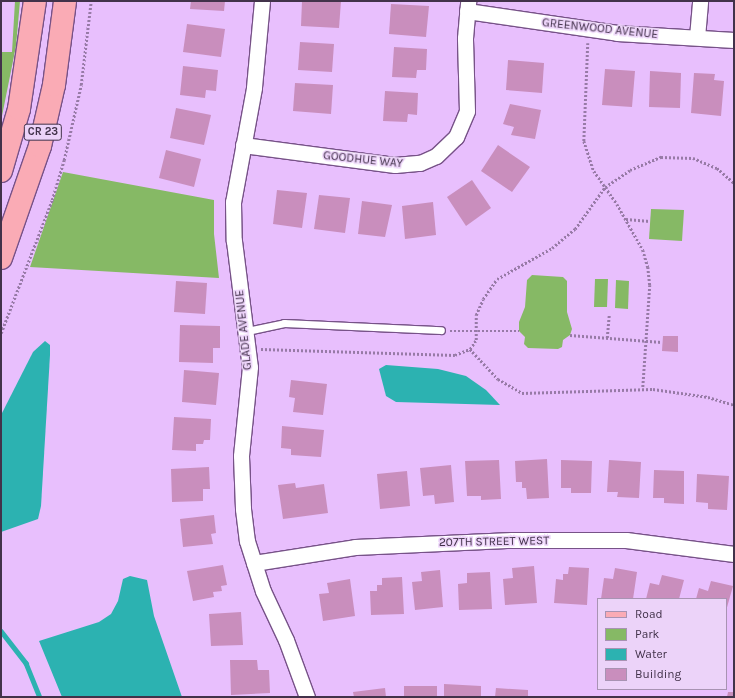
<!DOCTYPE html>
<style>
body{margin:0}
#map{position:relative;width:735px;height:698px;overflow:hidden;background:#e8bffd;font-family:Karla,sans-serif}
div>[style]{position:absolute}
.green>*{inset:0;background:#86b965}
.water>*{inset:0;background:#2cb2b1}
.stream>*{height:4.5px;margin:-2.25px;padding:0 2.25px;transform-origin:2.25px;border-radius:2.25px;background:#2cb2b1}
.building>*{inset:0;background:#c98ebd}
.path>*{height:2.5px;margin-top:-1.25px;transform-origin:0;background:repeating-linear-gradient(90deg,#977aa6 0 2px,transparent 0 4px)}
.roads{filter:drop-shadow(1px 0 #775288) drop-shadow(-1px 0 #775288) drop-shadow(0 1px #775288) drop-shadow(0 -1px #775288)}
.service>*{height:7px;margin:-3.5px;padding:0 3.5px;transform-origin:3.5px;border-radius:3.5px;background:#fff}
.minor>*{height:15px;margin:-7.5px;padding:0 7.5px;transform-origin:7.5px;border-radius:7.5px;background:#fff}
.primary>*{height:22px;margin:-11px;padding:0 11px;transform-origin:11px;border-radius:11px;background:#faabb5}
span{translate:-50% -50%;white-space:nowrap;text-align:center;line-height:1.15;-webkit-text-stroke:3px #ecd3f9;paint-order:stroke}
.shield-label span{padding:1px 3px;background:#ecd3f9;border:1px solid;border-radius:3px;-webkit-text-stroke-width:0}
.shield-label{font-size:11px;color:#42324a;font-weight:700}
.street-label{font-size:12px;color:#42324a}
.frame{position:absolute;inset:0;border:2px solid #42324a;pointer-events:none}
.legend{position:absolute;left:597px;top:598px;width:130px;height:92px;box-sizing:border-box;background:#ecd3f9;border:1px solid #a893b3;margin:0;padding:5px 7px;list-style:none;font-size:12px;color:#42324a}
.legend li{display:flex;align-items:center;gap:8px;height:20px}
.legend b{width:20px;border:1px solid #a893b3}
</style>
<div id="map">
<div class="green">
<i style="clip-path:polygon(15px 1px,20px 1px,16px 46px,1px 121px,1px 52px,12px 52px)"></i>
<i style="clip-path:polygon(63px 172px,214px 200px,214px 234px,219px 278px,30px 267px)"></i>
<i style="clip-path:polygon(651px 209px,684px 210px,682px 241px,649px 239px)"></i>
<i style="clip-path:polygon(532px 275px,563px 277px,567px 281px,567px 312px,572px 329px,570px 335px,563px 340px,562px 347px,558px 349px,528px 348px,524px 344px,525px 337px,519px 331px,519px 322px,525px 307px,527px 280px)"></i>
<i style="clip-path:polygon(595px 279px,608px 279px,607px 307px,594px 307px)"></i>
<i style="clip-path:polygon(616px 280px,629px 281px,628px 309px,615px 308px)"></i>
</div>
<div class="water">
<i style="clip-path:polygon(45px 341px,50px 345px,50px 355px,41px 506px,38px 519px,1px 532px,1px 415px,33px 352px)"></i>
<i style="clip-path:polygon(386px 365px,438px 369px,466px 376px,486px 390px,500px 405px,396px 402px,386px 396px,379px 369px)"></i>
<i style="clip-path:polygon(130px 576px,147px 580px,154px 616px,182px 697px,62px 697px,39px 641px,99px 622px,111px 614px,118px 601px,123px 579px)"></i>
</div>
<div class="stream">
<i style="left:1px;top:631px;width:41px;rotate:52deg"></i>
<i style="left:26px;top:663px;width:37px;rotate:68deg"></i>
</div>
<div class="building">
<i style="clip-path:polygon(191px 1px,225px 1px,224px 11px,190px 9px)"></i>
<i style="clip-path:polygon(302px 1px,341px 1px,339px 28px,301px 26px)"></i>
<i style="clip-path:polygon(391px 4px,429px 6px,426px 37px,389px 34px)"></i>
<i style="clip-path:polygon(187px 24px,225px 29px,221px 57px,183px 52px)"></i>
<i style="clip-path:polygon(300px 42px,334px 44px,332px 72px,298px 70px)"></i>
<i style="clip-path:polygon(394px 47px,427px 49px,426px 70px,417px 70px,416px 78px,392px 77px)"></i>
<i style="clip-path:polygon(508px 60px,544px 63px,542px 93px,506px 90px)"></i>
<i style="clip-path:polygon(183px 66px,218px 70px,216px 91px,206px 90px,205px 98px,180px 95px)"></i>
<i style="clip-path:polygon(605px 69px,635px 71px,632px 107px,602px 105px)"></i>
<i style="clip-path:polygon(650px 71px,681px 73px,680px 108px,649px 107px)"></i>
<i style="clip-path:polygon(694px 73px,715px 74px,714px 80px,724px 81px,721px 116px,691px 113px)"></i>
<i style="clip-path:polygon(295px 83px,333px 85px,331px 114px,293px 111px)"></i>
<i style="clip-path:polygon(385px 91px,418px 93px,417px 115px,408px 114px,407px 122px,383px 121px)"></i>
<i style="clip-path:polygon(510px 104px,541px 110px,535px 139px,511px 135px,514px 127px,503px 124px)"></i>
<i style="clip-path:polygon(176px 108px,211px 115px,204px 145px,170px 138px)"></i>
<i style="clip-path:polygon(498px 145px,530px 167px,512px 192px,481px 171px)"></i>
<i style="clip-path:polygon(166px 150px,201px 159px,194px 187px,159px 178px)"></i>
<i style="clip-path:polygon(472px 180px,491px 208px,466px 226px,447px 197px)"></i>
<i style="clip-path:polygon(277px 190px,307px 193px,302px 228px,273px 224px)"></i>
<i style="clip-path:polygon(319px 195px,350px 198px,345px 233px,314px 229px)"></i>
<i style="clip-path:polygon(362px 201px,392px 205px,385px 237px,358px 234px)"></i>
<i style="clip-path:polygon(433px 202px,436px 235px,405px 239px,402px 206px)"></i>
<i style="clip-path:polygon(176px 281px,207px 283px,205px 314px,174px 312px)"></i>
<i style="clip-path:polygon(180px 325px,220px 326px,220px 348px,213px 348px,213px 363px,179px 362px)"></i>
<i style="clip-path:polygon(663px 336px,678px 336px,678px 352px,662px 351px)"></i>
<i style="clip-path:polygon(184px 370px,219px 373px,216px 405px,182px 402px)"></i>
<i style="clip-path:polygon(291px 380px,327px 384px,323px 415px,293px 412px,295px 398px,289px 397px)"></i>
<i style="clip-path:polygon(174px 417px,211px 419px,210px 440px,204px 440px,203px 444px,196px 444px,196px 451px,172px 450px)"></i>
<i style="clip-path:polygon(282px 426px,324px 430px,321px 457px,291px 455px,291px 449px,281px 448px)"></i>
<i style="clip-path:polygon(547px 459px,549px 498px,527px 499px,526px 488px,522px 488px,522px 482px,516px 482px,515px 461px)"></i>
<i style="clip-path:polygon(499px 460px,501px 499px,481px 500px,481px 496px,467px 496px,465px 461px)"></i>
<i style="clip-path:polygon(561px 460px,592px 461px,591px 493px,571px 493px,571px 488px,561px 488px)"></i>
<i style="clip-path:polygon(609px 460px,641px 462px,639px 498px,617px 497px,618px 492px,607px 492px)"></i>
<i style="clip-path:polygon(451px 465px,454px 502px,435px 504px,434px 495px,423px 496px,420px 468px)"></i>
<i style="clip-path:polygon(209px 467px,210px 489px,203px 489px,203px 501px,172px 502px,171px 469px)"></i>
<i style="clip-path:polygon(654px 470px,684px 471px,684px 504px,664px 503px,664px 498px,653px 498px)"></i>
<i style="clip-path:polygon(407px 471px,410px 506px,380px 509px,377px 474px)"></i>
<i style="clip-path:polygon(697px 474px,729px 476px,727px 510px,708px 509px,708px 503px,696px 502px)"></i>
<i style="clip-path:polygon(295px 483px,296px 488px,324px 484px,328px 513px,283px 519px,278px 485px)"></i>
<i style="clip-path:polygon(214px 515px,216px 533px,211px 534px,213px 544px,183px 547px,180px 519px)"></i>
<i style="clip-path:polygon(223px 565px,227px 585px,221px 586px,222px 591px,213px 592px,214px 597px,193px 601px,187px 571px)"></i>
<i style="clip-path:polygon(534px 566px,537px 603px,505px 605px,503px 579px,513px 578px,512px 568px)"></i>
<i style="clip-path:polygon(569px 567px,589px 568px,587px 605px,554px 603px,556px 579px,563px 580px,563px 574px,568px 574px)"></i>
<i style="clip-path:polygon(615px 568px,637px 572px,633px 599px,601px 599px,604px 578px,613px 579px)"></i>
<i style="clip-path:polygon(440px 570px,443px 607px,415px 610px,412px 582px,422px 581px,421px 572px)"></i>
<i style="clip-path:polygon(490px 572px,492px 609px,459px 610px,458px 584px,467px 583px,467px 573px)"></i>
<i style="clip-path:polygon(662px 575px,684px 580px,679px 599px,646px 599px,650px 583px,659px 585px)"></i>
<i style="clip-path:polygon(402px 577px,404px 614px,371px 615px,370px 591px,377px 591px,377px 585px,382px 585px,382px 578px)"></i>
<i style="clip-path:polygon(350px 579px,355px 616px,323px 621px,319px 594px,329px 593px,327px 583px)"></i>
<i style="clip-path:polygon(711px 581px,733px 586px,726px 611px,726px 599px,696px 599px,699px 588px,708px 591px)"></i>
<i style="clip-path:polygon(241px 612px,243px 645px,211px 646px,209px 614px)"></i>
<i style="clip-path:polygon(230px 660px,257px 660px,258px 670px,269px 670px,270px 693px,231px 695px)"></i>
<i style="clip-path:polygon(444px 684px,481px 686px,481px 697px,444px 697px)"></i>
<i style="clip-path:polygon(404px 686px,437px 686px,437px 697px,404px 697px)"></i>
<i style="clip-path:polygon(385px 688px,386px 697px,354px 697px,353px 692px)"></i>
<i style="clip-path:polygon(496px 688px,528px 690px,528px 697px,495px 697px)"></i>
<i style="clip-path:polygon(728px 692px,734px 692px,734px 697px,727px 697px)"></i>
</div>
<div class="path">
<i style="left:588px;top:43px;width:98px;rotate:92.3deg"></i>
<i style="left:584px;top:141px;width:32px;rotate:72deg"></i>
<i style="left:594px;top:171px;width:40px;rotate:55.1deg"></i>
<i style="left:617px;top:204px;width:53px;rotate:60.5deg"></i>
<i style="left:643px;top:250px;width:18px;rotate:74deg"></i>
<i style="left:648px;top:267px;width:18px;rotate:84deg"></i>
<i style="left:650px;top:285px;width:104px;rotate:93.9deg"></i>
<i style="left:626px;top:219px;width:24px;rotate:5deg"></i>
<i style="left:450px;top:331px;width:69px"></i>
<i style="left:1px;top:333px;width:142px;rotate:-69deg"></i>
<i style="left:52px;top:200px;width:42px;rotate:-73.3deg"></i>
<i style="left:64px;top:160px;width:77px;rotate:-77.2deg"></i>
<i style="left:81px;top:85px;width:85px;rotate:-83.2deg"></i>
<i style="left:570px;top:335px;width:92px;rotate:4.4deg"></i>
<i style="left:607px;top:338px;width:24px;rotate:-85deg"></i>
<i style="left:261px;top:349px;width:194px;rotate:1.8deg"></i>
<i style="left:455px;top:355px;width:16px;rotate:-22deg"></i>
<i style="left:470px;top:349px;width:11px;rotate:-56deg"></i>
<i style="left:476px;top:340px;width:25px;rotate:-90deg"></i>
<i style="left:476px;top:315px;width:17px;rotate:-66deg"></i>
<i style="left:483px;top:299px;width:24px;rotate:-55deg"></i>
<i style="left:497px;top:279px;width:63px;rotate:-29.4deg"></i>
<i style="left:552px;top:248px;width:30px;rotate:-40deg"></i>
<i style="left:575px;top:229px;width:52px;rotate:-54.5deg"></i>
<i style="left:605px;top:187px;width:30px;rotate:-34deg"></i>
<i style="left:630px;top:170px;width:34px;rotate:-23deg"></i>
<i style="left:661px;top:157px;width:32px;rotate:2deg"></i>
<i style="left:693px;top:158px;width:26px;rotate:23deg"></i>
<i style="left:717px;top:168px;width:23px;rotate:41deg"></i>
<i style="left:470px;top:349px;width:41px;rotate:47deg"></i>
<i style="left:498px;top:379px;width:28px;rotate:30deg"></i>
<i style="left:522px;top:393px;width:131px;rotate:-1.7deg"></i>
<i style="left:653px;top:389px;width:56px;rotate:8.3deg"></i>
<i style="left:708px;top:397px;width:27px;rotate:17deg"></i>
</div>
<div class="roads">
<div class="service">
<i style="left:247px;top:331px;width:38px;rotate:-12deg"></i>
<i style="left:284px;top:323px;width:157px;rotate:2.6deg"></i>
</div>
<div class="minor">
<i style="left:262px;top:1px;width:87px;rotate:95.3deg"></i>
<i style="left:254px;top:88px;width:116px;rotate:100.4deg"></i>
<i style="left:233px;top:202px;width:39px;rotate:89deg"></i>
<i style="left:234px;top:241px;width:127px;rotate:82.8deg"></i>
<i style="left:250px;top:367px;width:89px;rotate:95.8deg"></i>
<i style="left:241px;top:456px;width:53px;rotate:87.8deg"></i>
<i style="left:243px;top:509px;width:32px;rotate:83deg"></i>
<i style="left:247px;top:541px;width:52px;rotate:72.3deg"></i>
<i style="left:263px;top:591px;width:54px;rotate:64.9deg"></i>
<i style="left:286px;top:640px;width:61px;rotate:69.8deg"></i>
<i style="left:467px;top:11px;width:152px;rotate:8.3deg"></i>
<i style="left:617px;top:33px;width:117px;rotate:3.4deg"></i>
<i style="left:697px;top:37px;width:36px;rotate:-85deg"></i>
<i style="left:243px;top:145px;width:153px;rotate:7.5deg"></i>
<i style="left:395px;top:165px;width:25px;rotate:-5deg"></i>
<i style="left:420px;top:163px;width:17px;rotate:-24deg"></i>
<i style="left:436px;top:156px;width:28px;rotate:-44deg"></i>
<i style="left:456px;top:137px;width:28px;rotate:-67deg"></i>
<i style="left:467px;top:111px;width:73px;rotate:-91.6deg"></i>
<i style="left:465px;top:38px;width:37px;rotate:-85deg"></i>
<i style="left:254px;top:563px;width:102px;rotate:-9deg"></i>
<i style="left:355px;top:547px;width:157px;rotate:-2.6deg"></i>
<i style="left:512px;top:540px;width:114px"></i>
<i style="left:626px;top:540px;width:109px;rotate:7.4deg"></i>
</div>
<div class="primary">
<i style="left:1px;top:171px;width:65px;rotate:-73.8deg"></i>
<i style="left:19px;top:109px;width:109px;rotate:-81.6deg"></i>
<i style="left:1px;top:258px;width:119px;rotate:-70.8deg"></i>
<i style="left:40px;top:146px;width:63px;rotate:-77.1deg"></i>
<i style="left:54px;top:85px;width:85px;rotate:-82.5deg"></i>
</div>
</div>
<div class="shield-label">
<span style="left:43px;top:132px">CR 23</span>
</div>
<div class="street-label">
<span style="left:600px;top:29px;rotate:6deg">GREENWOOD AVENUE</span>
<span style="left:363px;top:160px;rotate:6deg">GOODHUE WAY</span>
<span style="left:244px;top:330px;rotate:-96deg">GLADE AVENUE</span>
<span style="left:494px;top:542px;rotate:-1deg">207TH STREET WEST</span>
</div>
<div class="frame"></div>
<ul class="legend">
<li><b style="height:5px;background:#faabb5"></b>Road</li>
<li><b style="height:11px;background:#86b965"></b>Park</li>
<li><b style="height:11px;background:#2cb2b1"></b>Water</li>
<li><b style="height:11px;background:#c98ebd"></b>Building</li>
</ul>
</div>
